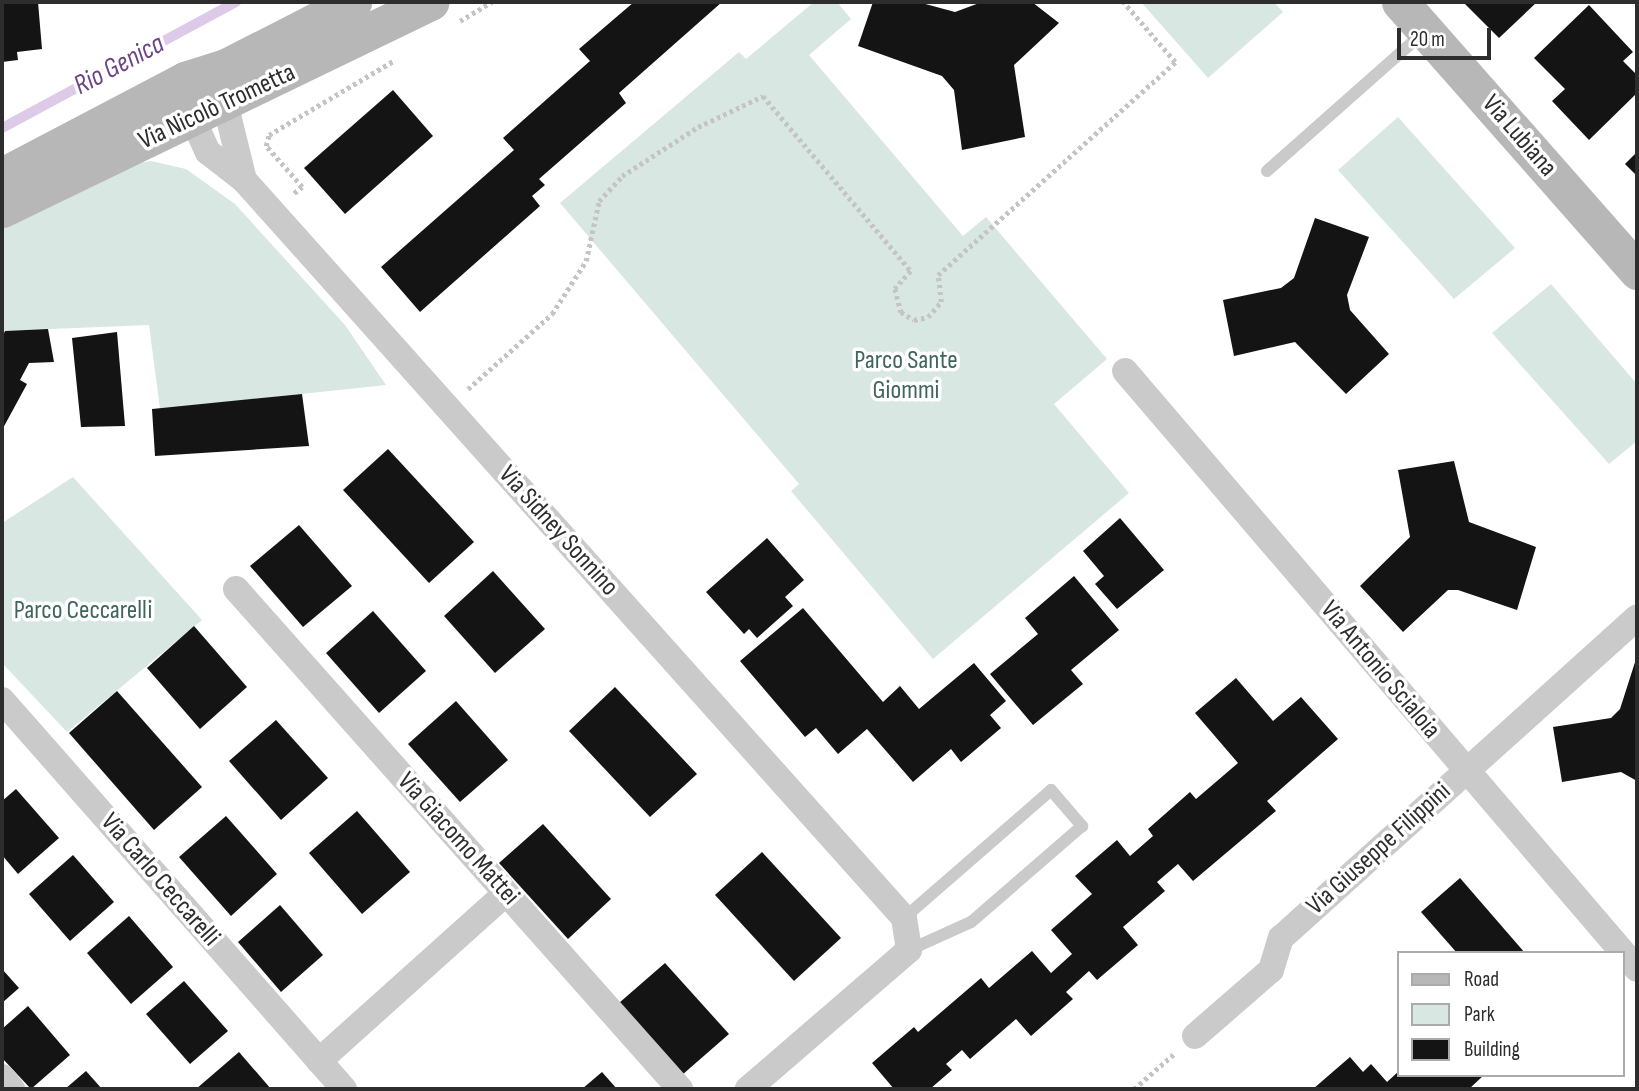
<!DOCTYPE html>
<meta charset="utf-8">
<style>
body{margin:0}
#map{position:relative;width:1639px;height:1091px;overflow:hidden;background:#fff;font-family:"Sofia Sans Condensed",sans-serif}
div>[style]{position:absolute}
.green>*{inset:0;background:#d9e7e3}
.stream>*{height:10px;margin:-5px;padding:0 5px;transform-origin:5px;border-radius:5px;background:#ddcae8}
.building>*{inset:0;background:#141414}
.path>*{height:4.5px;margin-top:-2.25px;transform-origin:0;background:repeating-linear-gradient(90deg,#c4c4c4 0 3.5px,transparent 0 7px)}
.lane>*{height:12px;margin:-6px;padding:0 6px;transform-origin:6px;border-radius:6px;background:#cacaca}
.street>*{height:26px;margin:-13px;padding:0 13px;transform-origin:13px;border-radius:13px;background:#cacaca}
.secondary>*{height:37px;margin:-18.5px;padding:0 18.5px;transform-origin:18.5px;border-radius:18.5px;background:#b7b7b7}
span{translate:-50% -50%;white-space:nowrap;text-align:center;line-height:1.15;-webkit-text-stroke:7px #fff;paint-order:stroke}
.street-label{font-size:26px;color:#2d2d2d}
.park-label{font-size:26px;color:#3f655c}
.water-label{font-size:28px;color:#6e4388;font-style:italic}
.frame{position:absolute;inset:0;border:4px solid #2d2d2d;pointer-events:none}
.legend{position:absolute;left:1397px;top:951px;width:228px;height:126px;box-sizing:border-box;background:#fff;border:2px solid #ababab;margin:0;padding:9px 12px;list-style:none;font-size:21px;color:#2d2d2d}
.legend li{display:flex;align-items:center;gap:14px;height:35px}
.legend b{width:35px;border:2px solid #ababab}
.scale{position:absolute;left:1397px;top:28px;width:94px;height:32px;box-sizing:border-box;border:4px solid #2d2d2d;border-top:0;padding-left:9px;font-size:21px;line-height:24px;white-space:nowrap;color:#2d2d2d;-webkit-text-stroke:5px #fff;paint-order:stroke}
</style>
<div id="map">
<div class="green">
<i style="clip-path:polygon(814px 2px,837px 2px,851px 19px,809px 55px,963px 236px,986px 217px,1107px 359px,1054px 404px,1129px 493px,933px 659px,791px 491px,799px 484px,560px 203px,739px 52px,746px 59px)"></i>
<i style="clip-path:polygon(1141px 2px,1274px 2px,1283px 12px,1208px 78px)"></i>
<i style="clip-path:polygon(1398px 117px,1515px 248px,1454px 299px,1338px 170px)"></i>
<i style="clip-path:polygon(151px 161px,186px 169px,235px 204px,345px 325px,386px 385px,160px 409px,149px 325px,2px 331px,2px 221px,121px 166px)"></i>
<i style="clip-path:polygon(1551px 284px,1637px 384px,1637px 441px,1609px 464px,1492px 333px)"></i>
<i style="clip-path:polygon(73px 477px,202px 620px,67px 732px,2px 663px,2px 523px)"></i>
</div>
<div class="stream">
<i style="left:2px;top:128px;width:266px;rotate:-28.3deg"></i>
</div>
<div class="building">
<i style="clip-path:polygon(2px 2px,38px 2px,42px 49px,17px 52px,18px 60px,2px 62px)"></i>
<i style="clip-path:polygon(634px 2px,722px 2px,619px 93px,626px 103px,539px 179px,545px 185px,532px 196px,540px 206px,420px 312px,381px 267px,514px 150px,503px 138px,590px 61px,579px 49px)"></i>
<i style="clip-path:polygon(873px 2px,918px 2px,955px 12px,982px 2px,1032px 2px,1059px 23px,1014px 65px,1025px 137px,962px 150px,954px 90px,942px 76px,858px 46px)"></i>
<i style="clip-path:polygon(1463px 2px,1537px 2px,1499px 38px)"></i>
<i style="clip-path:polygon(1589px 5px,1633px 52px,1623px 61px,1637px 75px,1637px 93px,1589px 140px,1552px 101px,1565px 89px,1534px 58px)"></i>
<i style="clip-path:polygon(393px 90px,433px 136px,345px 214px,304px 168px)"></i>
<i style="clip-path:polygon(1637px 152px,1637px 176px,1625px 164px)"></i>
<i style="clip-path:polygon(1315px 218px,1369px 237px,1347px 295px,1350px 310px,1389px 354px,1346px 394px,1295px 342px,1234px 356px,1223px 300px,1281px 288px,1294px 278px)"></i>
<i style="clip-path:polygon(48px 329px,54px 362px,29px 363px,20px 380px,27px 384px,2px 430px,2px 337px,5px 331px)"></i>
<i style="clip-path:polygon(117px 332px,125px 426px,81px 427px,72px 338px)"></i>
<i style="clip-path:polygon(302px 394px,309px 446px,155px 456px,152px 409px)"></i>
<i style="clip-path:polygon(388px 449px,474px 542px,429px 583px,343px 490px)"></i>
<i style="clip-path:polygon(1454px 461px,1469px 522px,1536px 547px,1517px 610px,1458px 590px,1448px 590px,1403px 632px,1360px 586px,1410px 537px,1398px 470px)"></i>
<i style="clip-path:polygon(1120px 518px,1164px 570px,1117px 609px,1095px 584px,1104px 576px,1083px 551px)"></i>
<i style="clip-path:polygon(299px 525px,352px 586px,303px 627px,250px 566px)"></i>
<i style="clip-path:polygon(767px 538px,804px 580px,785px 597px,793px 606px,757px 638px,749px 629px,744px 634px,706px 592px)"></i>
<i style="clip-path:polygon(493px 571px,545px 629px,495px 673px,444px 616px)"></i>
<i style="clip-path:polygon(1074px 576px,1119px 630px,1071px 670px,1083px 684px,1033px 725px,990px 674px,1038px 634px,1025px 618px)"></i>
<i style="clip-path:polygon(803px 608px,883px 702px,900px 686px,919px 709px,974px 663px,1006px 701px,990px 715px,1001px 728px,961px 762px,951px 749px,913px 782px,867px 729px,838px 754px,816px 728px,805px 737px,740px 661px)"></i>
<i style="clip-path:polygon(373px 611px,426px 671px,379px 713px,326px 653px)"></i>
<i style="clip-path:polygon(194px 626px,247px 687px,200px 729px,147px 668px)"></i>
<i style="clip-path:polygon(1637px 656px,1637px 781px,1621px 772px,1562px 782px,1553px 727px,1611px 718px,1620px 709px)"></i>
<i style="clip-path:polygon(1236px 678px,1273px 721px,1301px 697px,1338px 739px,1267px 801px,1276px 811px,1193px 881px,1178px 864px,1157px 882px,1165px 891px,1123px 927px,1138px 945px,1097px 980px,1089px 971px,1066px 992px,1073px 999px,1031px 1036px,1016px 1019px,970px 1059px,962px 1050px,946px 1064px,952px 1070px,930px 1089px,894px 1089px,872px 1063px,914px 1027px,918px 1032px,981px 978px,989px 988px,1032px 951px,1051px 973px,1072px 954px,1051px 930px,1092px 894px,1075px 876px,1117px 840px,1130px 856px,1153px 836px,1148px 829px,1190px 792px,1196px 799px,1238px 763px,1195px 713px)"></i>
<i style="clip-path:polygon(615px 687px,697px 774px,650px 817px,569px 731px)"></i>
<i style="clip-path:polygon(117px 691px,202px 787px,154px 830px,69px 733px)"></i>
<i style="clip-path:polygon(456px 701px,508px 760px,460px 802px,408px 744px)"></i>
<i style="clip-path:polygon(276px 720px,328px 778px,281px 820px,229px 761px)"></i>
<i style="clip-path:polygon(16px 789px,59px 838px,18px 874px,2px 855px,2px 801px)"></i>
<i style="clip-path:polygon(357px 811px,410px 872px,362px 914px,309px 853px)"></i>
<i style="clip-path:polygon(226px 816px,277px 874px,231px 916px,179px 857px)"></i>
<i style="clip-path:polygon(543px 824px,611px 899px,568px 939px,499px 863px)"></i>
<i style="clip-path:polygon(762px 852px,841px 938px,794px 981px,715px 895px)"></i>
<i style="clip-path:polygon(73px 855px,114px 902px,70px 941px,29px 894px)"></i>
<i style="clip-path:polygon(1460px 878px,1525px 953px,1457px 953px,1421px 912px)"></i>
<i style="clip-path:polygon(280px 905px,323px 955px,281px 992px,238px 942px)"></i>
<i style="clip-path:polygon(129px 916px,173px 967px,131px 1004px,87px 953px)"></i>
<i style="clip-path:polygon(665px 963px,729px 1034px,682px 1075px,619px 1003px)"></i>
<i style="clip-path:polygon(2px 969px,19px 988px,2px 1003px)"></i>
<i style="clip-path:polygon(184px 981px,228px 1031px,190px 1064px,146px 1014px)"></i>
<i style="clip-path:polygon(28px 1006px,70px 1055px,31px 1089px,2px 1058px,2px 1029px)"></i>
<i style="clip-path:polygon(239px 1052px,271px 1089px,196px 1089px)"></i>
<i style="clip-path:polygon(1350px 1057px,1363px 1072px,1371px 1064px,1387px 1082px,1399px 1071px,1399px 1075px,1484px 1075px,1469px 1089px,1313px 1089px)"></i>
<i style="clip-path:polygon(86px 1071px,102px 1089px,65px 1089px)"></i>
<i style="clip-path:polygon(602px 1072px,617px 1089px,582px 1089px)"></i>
</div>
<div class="path">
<i style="left:460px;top:21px;width:37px;rotate:-31deg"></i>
<i style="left:294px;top:193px;width:10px;rotate:-37deg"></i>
<i style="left:302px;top:187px;width:55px;rotate:-131.3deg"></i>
<i style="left:266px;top:146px;width:11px;rotate:-75deg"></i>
<i style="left:269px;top:135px;width:144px;rotate:-30.8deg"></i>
<i style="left:468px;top:389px;width:113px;rotate:-41.8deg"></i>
<i style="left:552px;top:314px;width:63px;rotate:-57.3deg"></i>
<i style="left:586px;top:261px;width:61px;rotate:-77.8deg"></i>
<i style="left:599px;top:201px;width:34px;rotate:-47deg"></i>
<i style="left:622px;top:176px;width:90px;rotate:-32.8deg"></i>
<i style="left:698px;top:127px;width:72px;rotate:-25.5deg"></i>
<i style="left:763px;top:96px;width:229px;rotate:49.8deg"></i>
<i style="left:911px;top:271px;width:24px;rotate:132deg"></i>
<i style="left:895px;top:289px;width:24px;rotate:75deg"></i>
<i style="left:901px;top:312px;width:15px;rotate:32deg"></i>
<i style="left:914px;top:320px;width:14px;rotate:-12deg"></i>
<i style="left:928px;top:317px;width:20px;rotate:-49deg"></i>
<i style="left:941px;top:302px;width:27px;rotate:-96deg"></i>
<i style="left:938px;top:275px;width:319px;rotate:-41.9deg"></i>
<i style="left:1175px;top:62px;width:79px;rotate:-130.9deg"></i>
<i style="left:1134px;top:1089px;width:55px;rotate:-41.3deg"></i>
</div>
<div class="lane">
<i style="left:1267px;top:171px;width:210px;rotate:-41.5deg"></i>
<i style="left:904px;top:918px;width:195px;rotate:-41deg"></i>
<i style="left:1051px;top:790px;width:48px;rotate:49.3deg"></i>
<i style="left:1082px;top:826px;width:147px;rotate:139.1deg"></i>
<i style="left:971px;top:922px;width:68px;rotate:155.7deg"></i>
</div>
<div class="street">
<i style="left:231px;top:101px;width:14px;rotate:102deg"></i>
<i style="left:228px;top:115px;width:67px;rotate:76.2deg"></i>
<i style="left:244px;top:180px;width:990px;rotate:48.19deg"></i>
<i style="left:904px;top:918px;width:32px;rotate:81deg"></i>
<i style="left:909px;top:950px;width:213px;rotate:139.2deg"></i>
<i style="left:197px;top:102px;width:17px;rotate:103deg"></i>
<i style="left:193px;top:119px;width:36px;rotate:66deg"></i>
<i style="left:208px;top:152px;width:46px;rotate:37.9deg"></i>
<i style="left:1125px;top:371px;width:787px;rotate:49.43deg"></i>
<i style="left:236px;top:589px;width:669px;rotate:48.39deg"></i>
<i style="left:2px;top:700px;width:518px;rotate:48.68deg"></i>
<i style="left:1195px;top:1036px;width:101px;rotate:-41deg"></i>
<i style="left:1271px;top:970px;width:34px;rotate:-73deg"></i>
<i style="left:1281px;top:938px;width:479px;rotate:-42deg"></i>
<i style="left:319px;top:1061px;width:251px;rotate:-41.9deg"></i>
<i style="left:2px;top:1077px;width:16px;rotate:50deg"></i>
</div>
<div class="secondary">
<i style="left:1400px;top:2px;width:359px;rotate:48.6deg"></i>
<i style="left:2px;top:176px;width:207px;rotate:-27.7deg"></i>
<i style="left:185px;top:80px;width:43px;rotate:-17.6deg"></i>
<i style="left:226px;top:67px;width:143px;rotate:-27.1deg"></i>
<i style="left:2px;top:209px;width:476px;rotate:-25.8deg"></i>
</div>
<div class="street-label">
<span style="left:217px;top:107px;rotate:-25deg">Via Nicolò Trometta</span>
<span style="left:1519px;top:136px;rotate:49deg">Via Lubiana</span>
<span style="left:558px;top:531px;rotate:48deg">Via Sidney Sonnino</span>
<span style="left:1380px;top:670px;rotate:50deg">Via Antonio Scialoia</span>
<span style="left:458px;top:839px;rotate:48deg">Via Giacomo Mattei</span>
<span style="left:1379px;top:849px;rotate:-42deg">Via Giuseppe Filippini</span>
<span style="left:160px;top:880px;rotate:49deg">Via Carlo Ceccarelli</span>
</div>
<div class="park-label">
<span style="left:906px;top:376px">Parco Sante<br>Giommi</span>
<span style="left:83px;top:611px">Parco Ceccarelli</span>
</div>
<div class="water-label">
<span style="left:119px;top:65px;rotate:-28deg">Rio Genica</span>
</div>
<div class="frame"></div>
<ul class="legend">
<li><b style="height:9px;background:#b7b7b7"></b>Road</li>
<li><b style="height:19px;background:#d9e7e3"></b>Park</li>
<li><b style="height:19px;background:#141414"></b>Building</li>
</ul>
<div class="scale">20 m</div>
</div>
